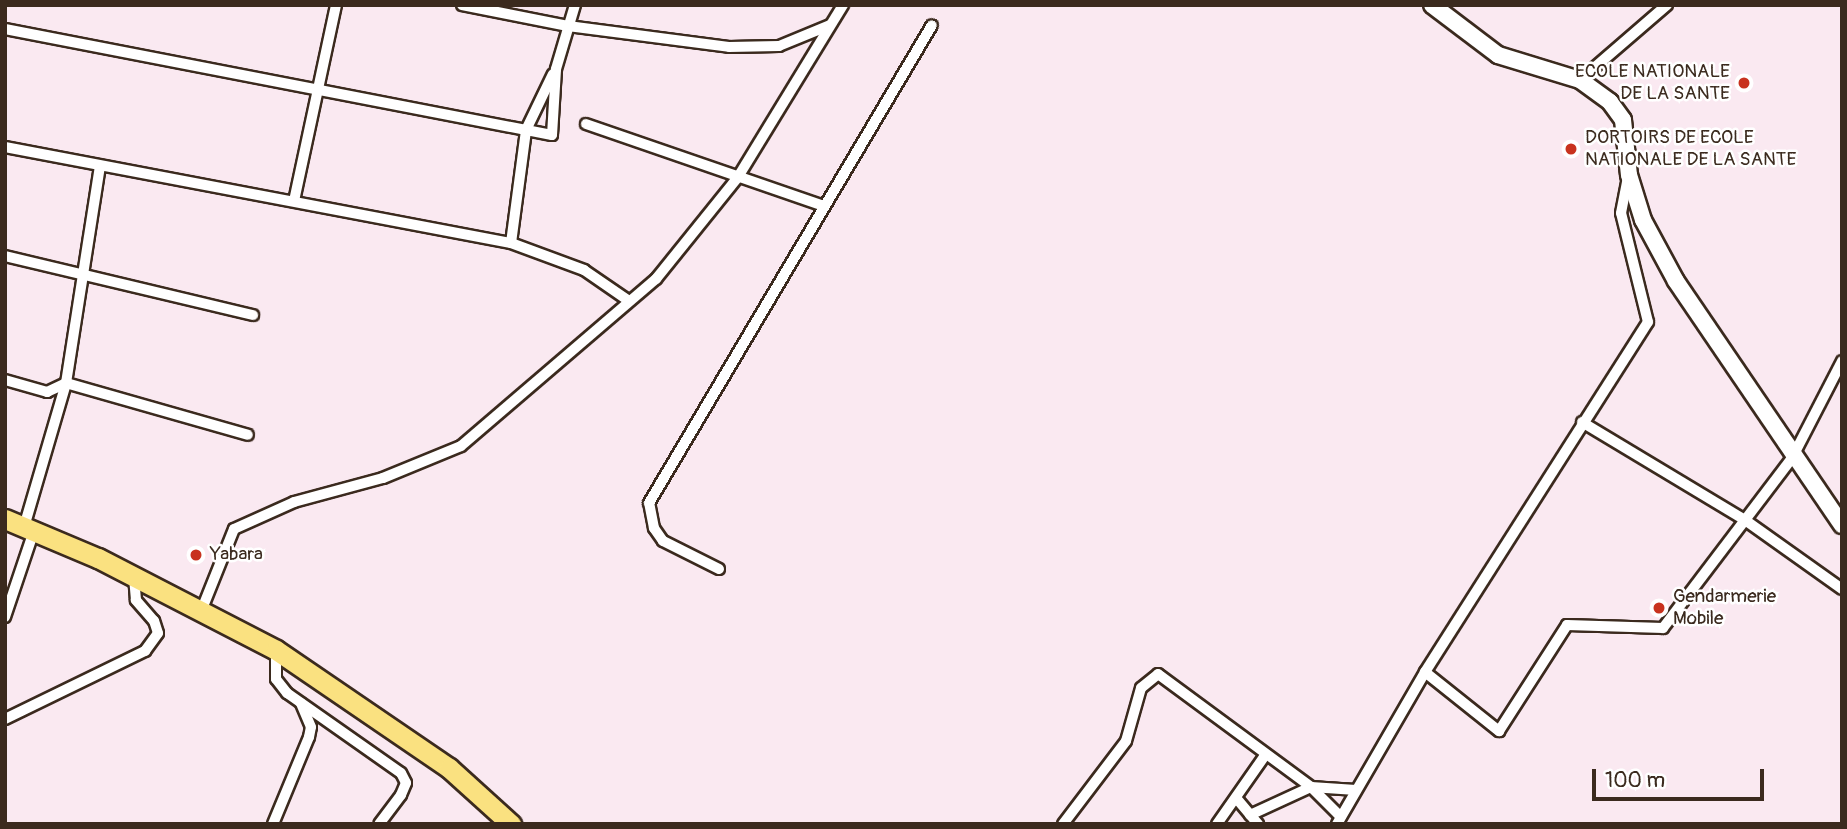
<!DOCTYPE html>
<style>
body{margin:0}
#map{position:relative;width:1847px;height:829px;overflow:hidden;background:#fae9f1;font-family:Pangolin,sans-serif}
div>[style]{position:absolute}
.roads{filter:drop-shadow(2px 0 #3b2a1e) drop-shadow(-2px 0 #3b2a1e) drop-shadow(0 2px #3b2a1e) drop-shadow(0 -2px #3b2a1e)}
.street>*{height:10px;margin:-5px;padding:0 5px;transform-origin:5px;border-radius:5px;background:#fff}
.secondary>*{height:16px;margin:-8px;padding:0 8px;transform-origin:8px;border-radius:8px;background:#fff}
.highway>*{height:19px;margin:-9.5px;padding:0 9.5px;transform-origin:9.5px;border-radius:9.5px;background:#fae180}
.dots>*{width:19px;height:19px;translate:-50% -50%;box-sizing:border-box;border:4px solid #fff;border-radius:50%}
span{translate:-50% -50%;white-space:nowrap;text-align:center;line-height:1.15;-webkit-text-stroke:5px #fff;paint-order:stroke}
.poi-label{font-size:19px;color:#3b2a1e}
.right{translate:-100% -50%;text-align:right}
.left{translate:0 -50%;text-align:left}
.frame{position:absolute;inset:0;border:7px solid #3b2a1e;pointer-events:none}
.scale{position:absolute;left:1592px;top:769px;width:172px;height:32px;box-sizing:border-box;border:4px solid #3b2a1e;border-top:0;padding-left:9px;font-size:21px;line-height:24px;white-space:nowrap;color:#3b2a1e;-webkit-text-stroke:5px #fff;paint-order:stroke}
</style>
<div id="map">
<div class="roads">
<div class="street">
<i style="left:462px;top:5px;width:108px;rotate:11.2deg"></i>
<i style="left:568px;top:26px;width:162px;rotate:7.4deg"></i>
<i style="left:729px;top:47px;width:50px;rotate:-1.1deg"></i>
<i style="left:779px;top:46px;width:55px;rotate:-22.4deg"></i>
<i style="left:5px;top:29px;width:557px;rotate:10.97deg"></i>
<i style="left:552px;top:135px;width:66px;rotate:-86.5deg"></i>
<i style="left:556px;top:69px;width:67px;rotate:-73.5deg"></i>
<i style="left:1580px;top:80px;width:115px;rotate:-40.8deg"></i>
<i style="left:586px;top:124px;width:252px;rotate:19deg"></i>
<i style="left:5px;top:147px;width:515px;rotate:10.74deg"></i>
<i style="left:511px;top:243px;width:78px;rotate:20.3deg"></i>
<i style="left:584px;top:270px;width:55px;rotate:34.6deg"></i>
<i style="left:294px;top:201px;width:200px;rotate:-77.9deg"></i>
<i style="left:511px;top:243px;width:114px;rotate:-82.4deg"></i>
<i style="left:526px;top:130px;width:62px;rotate:-64.3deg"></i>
<i style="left:5px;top:256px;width:255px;rotate:13.4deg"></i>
<i style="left:5px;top:380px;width:44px;rotate:15.9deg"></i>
<i style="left:47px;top:392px;width:21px;rotate:-25deg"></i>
<i style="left:66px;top:383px;width:219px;rotate:-81.1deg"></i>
<i style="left:1582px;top:422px;width:190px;rotate:31deg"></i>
<i style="left:1745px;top:520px;width:119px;rotate:35.4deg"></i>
<i style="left:24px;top:527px;width:150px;rotate:-73.7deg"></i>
<i style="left:66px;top:383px;width:189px;rotate:15.9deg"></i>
<i style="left:719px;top:569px;width:63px;rotate:-153.4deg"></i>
<i style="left:663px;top:541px;width:16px;rotate:-125deg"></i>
<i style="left:654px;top:528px;width:25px;rotate:-101deg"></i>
<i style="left:649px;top:503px;width:555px;rotate:-59.37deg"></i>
<i style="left:202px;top:609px;width:86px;rotate:-68.2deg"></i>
<i style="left:234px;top:529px;width:66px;rotate:-24.2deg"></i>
<i style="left:294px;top:502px;width:92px;rotate:-15.1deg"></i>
<i style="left:383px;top:478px;width:84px;rotate:-22.3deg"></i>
<i style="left:461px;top:446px;width:257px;rotate:-40.6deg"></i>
<i style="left:656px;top:279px;width:131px;rotate:-51.2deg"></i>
<i style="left:738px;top:177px;width:202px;rotate:-58.6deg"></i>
<i style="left:5px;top:617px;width:91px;rotate:-71.4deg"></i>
<i style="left:276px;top:650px;width:29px;rotate:90deg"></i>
<i style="left:276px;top:679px;width:18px;rotate:52deg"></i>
<i style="left:287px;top:693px;width:139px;rotate:35.1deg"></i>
<i style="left:401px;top:773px;width:11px;rotate:63deg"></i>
<i style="left:406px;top:783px;width:13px;rotate:113deg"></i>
<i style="left:401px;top:795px;width:36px;rotate:127deg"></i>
<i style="left:1425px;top:672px;width:95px;rotate:38.6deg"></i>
<i style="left:1499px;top:731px;width:126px;rotate:-57.3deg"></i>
<i style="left:1567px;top:625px;width:96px;rotate:1.8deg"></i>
<i style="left:1663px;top:628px;width:213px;rotate:-52.8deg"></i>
<i style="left:1792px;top:458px;width:109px;rotate:-62.7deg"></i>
<i style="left:5px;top:719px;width:156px;rotate:-25.9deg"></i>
<i style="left:145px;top:651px;width:22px;rotate:-54deg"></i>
<i style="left:158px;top:633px;width:13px;rotate:-108deg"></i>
<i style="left:154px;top:621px;width:28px;rotate:-131deg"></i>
<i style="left:136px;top:600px;width:24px;rotate:-95deg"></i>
<i style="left:1237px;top:799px;width:33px;rotate:50deg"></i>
<i style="left:1250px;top:815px;width:67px;rotate:-24.7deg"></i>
<i style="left:1311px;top:787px;width:42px;rotate:45deg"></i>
<i style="left:273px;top:824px;width:94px;rotate:-67.5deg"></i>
<i style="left:309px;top:737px;width:10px;rotate:-79deg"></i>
<i style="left:311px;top:727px;width:26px;rotate:-113deg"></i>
<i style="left:1063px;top:824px;width:104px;rotate:-52.8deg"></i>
<i style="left:1126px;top:741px;width:55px;rotate:-74.2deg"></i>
<i style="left:1141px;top:688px;width:22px;rotate:-39deg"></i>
<i style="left:1158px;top:674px;width:190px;rotate:36.4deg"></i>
<i style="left:1311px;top:787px;width:45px;rotate:3.8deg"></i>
<i style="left:1217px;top:824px;width:85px;rotate:-55deg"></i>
<i style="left:1337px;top:824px;width:176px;rotate:-59.9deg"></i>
<i style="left:1425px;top:672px;width:415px;rotate:-57.5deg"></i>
<i style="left:1648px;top:322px;width:112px;rotate:-103.9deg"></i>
<i style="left:1621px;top:213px;width:36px;rotate:-79deg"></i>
</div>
<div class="secondary">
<i style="left:1432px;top:5px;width:83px;rotate:37.1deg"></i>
<i style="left:1498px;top:55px;width:86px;rotate:17deg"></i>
<i style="left:1580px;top:80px;width:37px;rotate:36deg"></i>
<i style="left:1610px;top:102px;width:22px;rotate:54deg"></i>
<i style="left:1623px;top:120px;width:55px;rotate:83.8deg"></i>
<i style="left:1629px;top:175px;width:47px;rotate:72.7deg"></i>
<i style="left:1643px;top:220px;width:69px;rotate:61.6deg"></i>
<i style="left:1676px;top:281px;width:295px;rotate:55.8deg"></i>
</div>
<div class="highway">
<i style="left:5px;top:519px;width:101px;rotate:22.8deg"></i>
<i style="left:98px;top:558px;width:200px;rotate:27.3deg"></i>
<i style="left:276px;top:650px;width:209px;rotate:34.3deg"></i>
<i style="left:449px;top:768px;width:84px;rotate:42.1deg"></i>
</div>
</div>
<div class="dots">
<i style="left:1744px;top:83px;background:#c8321e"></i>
<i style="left:1571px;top:149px;background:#c8321e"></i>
<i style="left:196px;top:555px;background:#c8321e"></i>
<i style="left:1659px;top:608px;background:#c8321e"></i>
</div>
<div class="poi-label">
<span class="right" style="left:1730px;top:83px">ECOLE NATIONALE<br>DE LA SANTE</span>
<span class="left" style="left:1585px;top:149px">DORTOIRS DE ECOLE<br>NATIONALE DE LA SANTE</span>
<span class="left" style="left:210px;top:555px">Yabara</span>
<span class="left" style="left:1673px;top:608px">Gendarmerie<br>Mobile</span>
</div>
<div class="frame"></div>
<div class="scale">100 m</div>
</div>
